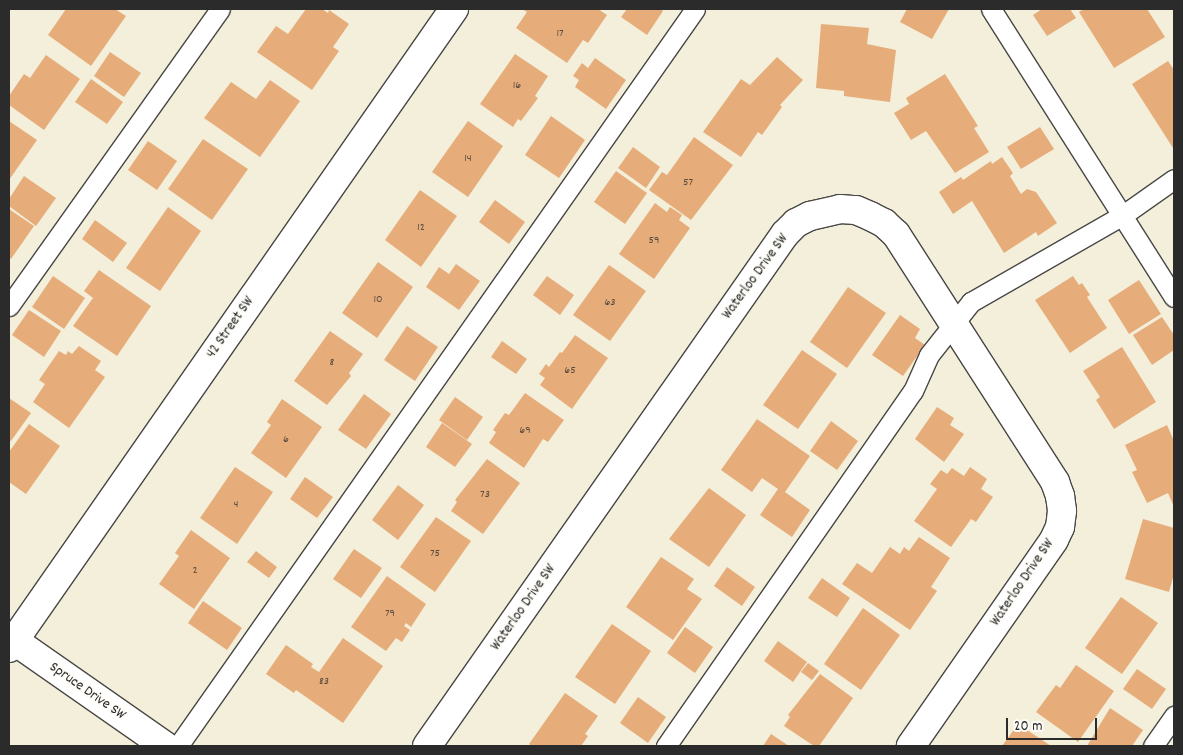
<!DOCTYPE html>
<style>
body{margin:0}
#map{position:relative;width:1183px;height:755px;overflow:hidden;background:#f3efdb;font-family:Dekko,sans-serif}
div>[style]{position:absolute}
.building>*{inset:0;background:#e6ad7a}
.roads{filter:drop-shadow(1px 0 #494845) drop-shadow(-1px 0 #494845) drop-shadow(0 1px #494845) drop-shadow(0 -1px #494845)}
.service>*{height:19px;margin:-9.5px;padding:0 9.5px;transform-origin:9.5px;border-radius:9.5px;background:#fff}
.minor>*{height:28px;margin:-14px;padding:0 14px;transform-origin:14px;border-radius:14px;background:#fff}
.tertiary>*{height:28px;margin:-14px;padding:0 14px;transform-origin:14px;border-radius:14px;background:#fff}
span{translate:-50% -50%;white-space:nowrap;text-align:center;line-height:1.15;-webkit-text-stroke:4px #fdfcf7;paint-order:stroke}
.number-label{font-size:12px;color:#5a4c3f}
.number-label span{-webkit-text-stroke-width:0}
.street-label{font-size:15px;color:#2b2b2b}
.frame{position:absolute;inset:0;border:10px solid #2b2b2b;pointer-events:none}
.scale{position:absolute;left:1006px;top:718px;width:91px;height:22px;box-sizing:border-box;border:2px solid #2b2b2b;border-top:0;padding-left:6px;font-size:15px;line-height:18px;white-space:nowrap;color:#2b2b2b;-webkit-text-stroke:4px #fdfcf7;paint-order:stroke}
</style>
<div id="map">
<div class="building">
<i style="clip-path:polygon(66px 9px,115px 9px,126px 16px,91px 66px,48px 35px)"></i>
<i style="clip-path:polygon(306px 9px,322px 9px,328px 13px,329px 10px,349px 24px,333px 47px,339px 51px,312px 90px,257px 52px,276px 26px,288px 34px)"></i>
<i style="clip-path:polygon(522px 9px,598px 9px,607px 15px,588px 43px,583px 40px,567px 63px,516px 28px,527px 12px)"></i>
<i style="clip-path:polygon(627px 9px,660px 9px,663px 11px,647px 35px,621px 17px)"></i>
<i style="clip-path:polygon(907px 9px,949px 9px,932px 39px,900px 22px)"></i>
<i style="clip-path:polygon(1042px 9px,1070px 9px,1076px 18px,1047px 36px,1033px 15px)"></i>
<i style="clip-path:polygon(1084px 9px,1147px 9px,1165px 37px,1114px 68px,1079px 12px)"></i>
<i style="clip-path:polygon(821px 24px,869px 28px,867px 44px,896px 50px,890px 102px,844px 96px,844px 91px,816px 88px)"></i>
<i style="clip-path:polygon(110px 52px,141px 73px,124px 97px,94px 76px)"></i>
<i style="clip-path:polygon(515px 54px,548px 76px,535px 96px,538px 98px,521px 121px,518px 119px,513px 127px,480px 104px)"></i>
<i style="clip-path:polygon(46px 55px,80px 79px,44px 130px,9px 105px,9px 96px,24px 74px,30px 78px)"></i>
<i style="clip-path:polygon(777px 57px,803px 80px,780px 105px,782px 107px,762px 135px,758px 132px,741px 157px,703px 132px,741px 79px,750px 85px)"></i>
<i style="clip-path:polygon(595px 58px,626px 80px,606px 109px,575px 87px,579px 80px,573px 76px,582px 63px,588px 68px)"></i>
<i style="clip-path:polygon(1168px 61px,1174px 70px,1173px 148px,1132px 84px)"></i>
<i style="clip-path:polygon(945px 74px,978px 126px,974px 128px,989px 152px,955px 173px,926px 131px,911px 140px,894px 113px,909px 104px,906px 98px)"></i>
<i style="clip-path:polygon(91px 79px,123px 102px,107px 124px,75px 102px)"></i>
<i style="clip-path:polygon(270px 80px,300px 101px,260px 157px,204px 118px,231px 82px,256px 99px)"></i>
<i style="clip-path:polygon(551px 116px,585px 140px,559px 178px,525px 155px)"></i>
<i style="clip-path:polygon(9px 121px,37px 140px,9px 180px)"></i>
<i style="clip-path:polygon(468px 121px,503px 146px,468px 197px,432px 172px)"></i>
<i style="clip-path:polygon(1040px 127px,1054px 149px,1021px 169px,1007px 147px)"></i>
<i style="clip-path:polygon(694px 137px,733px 165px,691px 220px,649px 190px,662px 172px,667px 175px)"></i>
<i style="clip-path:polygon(203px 139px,248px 169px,212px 220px,168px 189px)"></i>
<i style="clip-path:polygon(148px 141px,177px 161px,157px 190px,128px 170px)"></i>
<i style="clip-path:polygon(633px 147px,660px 167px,646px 188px,618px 168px)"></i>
<i style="clip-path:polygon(1002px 157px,1013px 173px,1010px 176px,1021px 194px,1027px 189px,1036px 192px,1057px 223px,1038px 236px,1036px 232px,1004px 253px,972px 201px,953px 214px,939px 192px,961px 177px,963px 180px,991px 161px,992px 164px)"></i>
<i style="clip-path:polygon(616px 171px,647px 193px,625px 224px,594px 202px)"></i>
<i style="clip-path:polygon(24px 176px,56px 198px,36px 226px,9px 206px,9px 199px)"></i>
<i style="clip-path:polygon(420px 190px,457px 216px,421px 267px,385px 240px)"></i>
<i style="clip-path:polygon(495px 200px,525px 222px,509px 244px,479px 222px)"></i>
<i style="clip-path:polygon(655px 203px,667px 212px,670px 207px,682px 215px,679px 220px,690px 228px,654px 279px,619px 254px)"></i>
<i style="clip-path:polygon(168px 207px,201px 231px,160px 291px,126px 268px)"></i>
<i style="clip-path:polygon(9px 209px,34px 226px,11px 259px,9px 257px)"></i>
<i style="clip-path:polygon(95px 220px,127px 243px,113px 262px,82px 239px)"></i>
<i style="clip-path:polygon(378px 262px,413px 287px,377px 338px,342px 313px)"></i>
<i style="clip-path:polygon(456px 264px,480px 281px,459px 310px,426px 287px,439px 267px,449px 274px)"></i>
<i style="clip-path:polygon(609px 265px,646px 291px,610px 341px,573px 315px)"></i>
<i style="clip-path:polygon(99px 270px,151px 306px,117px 356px,73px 326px,93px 298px,84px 291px)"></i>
<i style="clip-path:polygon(53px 276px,85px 298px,64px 329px,32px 307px)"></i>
<i style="clip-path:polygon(547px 276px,574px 295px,560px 315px,533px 295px)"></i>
<i style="clip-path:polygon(1073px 276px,1079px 285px,1082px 283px,1090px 295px,1087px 297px,1107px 328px,1070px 353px,1035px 300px)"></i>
<i style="clip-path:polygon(1139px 280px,1161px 314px,1129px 334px,1108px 300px)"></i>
<i style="clip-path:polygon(848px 287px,886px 313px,847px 368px,810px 342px)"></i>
<i style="clip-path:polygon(29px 310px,61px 331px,44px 357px,12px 335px)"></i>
<i style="clip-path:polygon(900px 315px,920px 329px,915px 338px,925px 345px,903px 376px,872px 355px)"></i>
<i style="clip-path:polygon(1162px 317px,1174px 335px,1174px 350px,1152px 365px,1133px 335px)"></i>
<i style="clip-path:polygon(407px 326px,438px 347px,415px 381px,384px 360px)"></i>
<i style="clip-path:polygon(330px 331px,363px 354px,349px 373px,351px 376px,327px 405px,294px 381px)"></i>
<i style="clip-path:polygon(575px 335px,608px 358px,572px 409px,540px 385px,545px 378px,539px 374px,546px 364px,549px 367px,560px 352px,562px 353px)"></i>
<i style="clip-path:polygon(502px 341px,527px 359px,516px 374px,491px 357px)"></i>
<i style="clip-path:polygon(79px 346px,101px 361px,95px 370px,105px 377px,69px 428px,33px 402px,45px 384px,39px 380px,59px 351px,66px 355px,68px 351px,72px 354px)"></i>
<i style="clip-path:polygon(1122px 347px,1156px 402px,1114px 429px,1096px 400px,1100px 397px,1083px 371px)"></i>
<i style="clip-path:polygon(802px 350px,837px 374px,798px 429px,763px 405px)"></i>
<i style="clip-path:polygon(525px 393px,564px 420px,548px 442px,543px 439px,524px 468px,489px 443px,496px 432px,493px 430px,505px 413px,509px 415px)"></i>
<i style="clip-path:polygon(364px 394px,391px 414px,366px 449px,338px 430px)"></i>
<i style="clip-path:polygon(455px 397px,483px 417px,467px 440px,439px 420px)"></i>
<i style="clip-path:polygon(9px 398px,31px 413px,11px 441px,9px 440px)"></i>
<i style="clip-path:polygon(282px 399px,322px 427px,286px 478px,251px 453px,271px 425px,267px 422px)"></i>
<i style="clip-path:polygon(937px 407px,954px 418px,950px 425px,964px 434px,944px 462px,915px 439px)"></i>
<i style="clip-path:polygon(757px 419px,810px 456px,785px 492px,810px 510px,792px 537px,760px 515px,778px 489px,762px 478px,752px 492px,721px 470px)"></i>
<i style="clip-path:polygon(831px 421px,858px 441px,837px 470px,810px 451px)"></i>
<i style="clip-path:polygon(442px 423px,472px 444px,455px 467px,426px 447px)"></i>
<i style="clip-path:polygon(29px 424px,60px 446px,26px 494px,9px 482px,9px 452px)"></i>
<i style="clip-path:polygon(1167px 425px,1174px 441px,1174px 507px,1168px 493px,1147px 503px,1132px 472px,1137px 470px,1125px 445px)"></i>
<i style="clip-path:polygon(487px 459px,520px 483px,483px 534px,451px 511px,457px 502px,455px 500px)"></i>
<i style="clip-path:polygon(235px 467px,273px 492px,237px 544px,200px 518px)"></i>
<i style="clip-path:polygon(970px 467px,987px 479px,981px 489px,993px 497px,976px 522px,971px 519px,951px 547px,914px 521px,937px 489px,930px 484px,941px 470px,947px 474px,952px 468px,964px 476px)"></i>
<i style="clip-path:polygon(305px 477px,333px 497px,317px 518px,290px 499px)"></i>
<i style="clip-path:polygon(398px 485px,424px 505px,398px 540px,372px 520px)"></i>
<i style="clip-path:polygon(709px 488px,746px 515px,709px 567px,669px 539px)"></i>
<i style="clip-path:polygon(436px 517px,471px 541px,435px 592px,400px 567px)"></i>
<i style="clip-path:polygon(1143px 519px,1174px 528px,1174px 574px,1169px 592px,1125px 579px)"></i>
<i style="clip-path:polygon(191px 530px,230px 558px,194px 609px,159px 584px,179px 556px,175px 553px)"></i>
<i style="clip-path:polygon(919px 537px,950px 558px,931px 587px,937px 591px,910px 630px,842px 584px,857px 563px,872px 573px,890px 547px,900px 554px,904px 547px,909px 551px)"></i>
<i style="clip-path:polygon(354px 549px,382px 568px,361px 598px,333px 579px)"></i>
<i style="clip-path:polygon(256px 551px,277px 567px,269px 578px,247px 562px)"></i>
<i style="clip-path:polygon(661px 557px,694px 579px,687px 589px,702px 599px,673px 640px,626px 607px)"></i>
<i style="clip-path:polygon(727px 567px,755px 587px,742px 606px,714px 586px)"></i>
<i style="clip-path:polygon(387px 576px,426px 604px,411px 627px,406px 623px,404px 626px,410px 630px,402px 642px,396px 638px,386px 651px,351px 627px)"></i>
<i style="clip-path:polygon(822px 578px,850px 598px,837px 617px,808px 598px)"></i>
<i style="clip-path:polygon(1121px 597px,1158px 623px,1122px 674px,1085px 648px)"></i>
<i style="clip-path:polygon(203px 601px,242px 628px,227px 650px,188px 623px)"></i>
<i style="clip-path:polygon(863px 608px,900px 635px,861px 690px,824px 664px)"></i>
<i style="clip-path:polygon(612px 624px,651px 651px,615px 704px,575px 677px)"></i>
<i style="clip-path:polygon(685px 627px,713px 647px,695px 673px,667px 653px)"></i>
<i style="clip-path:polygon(343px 638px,383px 666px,343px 723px,296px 690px,294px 693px,266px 674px,286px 645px,313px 664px,311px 667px,319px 672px)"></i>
<i style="clip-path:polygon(778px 641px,807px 662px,793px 682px,764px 661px)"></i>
<i style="clip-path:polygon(808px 663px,819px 671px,812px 680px,801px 672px)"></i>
<i style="clip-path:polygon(1076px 665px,1114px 691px,1078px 742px,1036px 712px,1056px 685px,1060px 688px)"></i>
<i style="clip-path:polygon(1137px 669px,1166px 689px,1152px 709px,1123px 689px)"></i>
<i style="clip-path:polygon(820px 674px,853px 698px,819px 746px,814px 746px,784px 726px,790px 717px,788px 715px)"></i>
<i style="clip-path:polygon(565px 693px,598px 716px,585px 734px,588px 736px,581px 746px,532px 746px,529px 744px)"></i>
<i style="clip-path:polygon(638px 697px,666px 717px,648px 743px,620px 723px)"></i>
<i style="clip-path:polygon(1110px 708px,1143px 730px,1132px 746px,1087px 746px)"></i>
<i style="clip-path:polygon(1018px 724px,1051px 746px,1002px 746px)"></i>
<i style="clip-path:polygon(771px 734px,789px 746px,763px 746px)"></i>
</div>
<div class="roads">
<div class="service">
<i style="left:991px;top:9px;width:341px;rotate:57.6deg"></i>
<i style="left:9px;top:306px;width:364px;rotate:-54.6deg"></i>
<i style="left:178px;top:746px;width:900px;rotate:-54.95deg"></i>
<i style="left:666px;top:746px;width:432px;rotate:-55.2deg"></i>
<i style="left:913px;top:391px;width:39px;rotate:-66deg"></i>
<i style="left:929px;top:355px;width:68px;rotate:-51.6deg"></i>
<i style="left:971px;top:302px;width:175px;rotate:-29.8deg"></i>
<i style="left:1123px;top:215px;width:62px;rotate:-35.2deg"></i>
<i style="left:1153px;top:746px;width:37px;rotate:-55deg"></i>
</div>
<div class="minor">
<i style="left:9px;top:648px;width:779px;rotate:-55.15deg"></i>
<i style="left:427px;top:746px;width:625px;rotate:-55.04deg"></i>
<i style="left:785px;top:234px;width:16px;rotate:-45deg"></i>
<i style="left:796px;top:223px;width:16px;rotate:-27deg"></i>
<i style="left:810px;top:216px;width:31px;rotate:-13deg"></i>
<i style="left:840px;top:209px;width:16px;rotate:4deg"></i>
<i style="left:856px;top:210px;width:15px;rotate:23deg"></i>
<i style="left:870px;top:216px;width:16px;rotate:27deg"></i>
<i style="left:884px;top:223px;width:16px;rotate:43deg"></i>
<i style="left:896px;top:234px;width:295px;rotate:57.3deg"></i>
<i style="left:1055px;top:482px;width:15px;rotate:70deg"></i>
<i style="left:1060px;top:496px;width:15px;rotate:82deg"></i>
<i style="left:1062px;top:511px;width:16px;rotate:97deg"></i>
<i style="left:1060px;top:527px;width:14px;rotate:115deg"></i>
<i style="left:1054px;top:540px;width:251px;rotate:124.8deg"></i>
</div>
<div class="tertiary">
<i style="left:9px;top:637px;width:190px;rotate:34.9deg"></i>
</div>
</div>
<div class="number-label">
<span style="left:560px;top:34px">17</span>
<span style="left:517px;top:86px">16</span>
<span style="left:468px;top:159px">14</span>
<span style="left:688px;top:183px">57</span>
<span style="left:421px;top:228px">12</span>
<span style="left:654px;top:241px">59</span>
<span style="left:378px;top:300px">10</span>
<span style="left:610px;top:303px">63</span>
<span style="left:332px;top:363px">8</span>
<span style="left:570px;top:371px">65</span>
<span style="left:525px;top:431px">69</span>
<span style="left:286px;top:440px">6</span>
<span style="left:485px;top:495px">73</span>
<span style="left:236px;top:505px">4</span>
<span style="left:435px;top:554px">75</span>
<span style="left:195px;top:571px">2</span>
<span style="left:390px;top:614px">79</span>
<span style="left:324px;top:682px">83</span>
</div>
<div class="street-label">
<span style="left:756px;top:277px;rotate:-54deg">Waterloo Drive SW</span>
<span style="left:231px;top:328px;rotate:-55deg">42 Street SW</span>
<span style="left:1023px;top:583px;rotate:-56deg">Waterloo Drive SW</span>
<span style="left:524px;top:608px;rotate:-55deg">Waterloo Drive SW</span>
<span style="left:87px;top:692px;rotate:35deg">Spruce Drive SW</span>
</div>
<div class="frame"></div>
<div class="scale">20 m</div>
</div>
